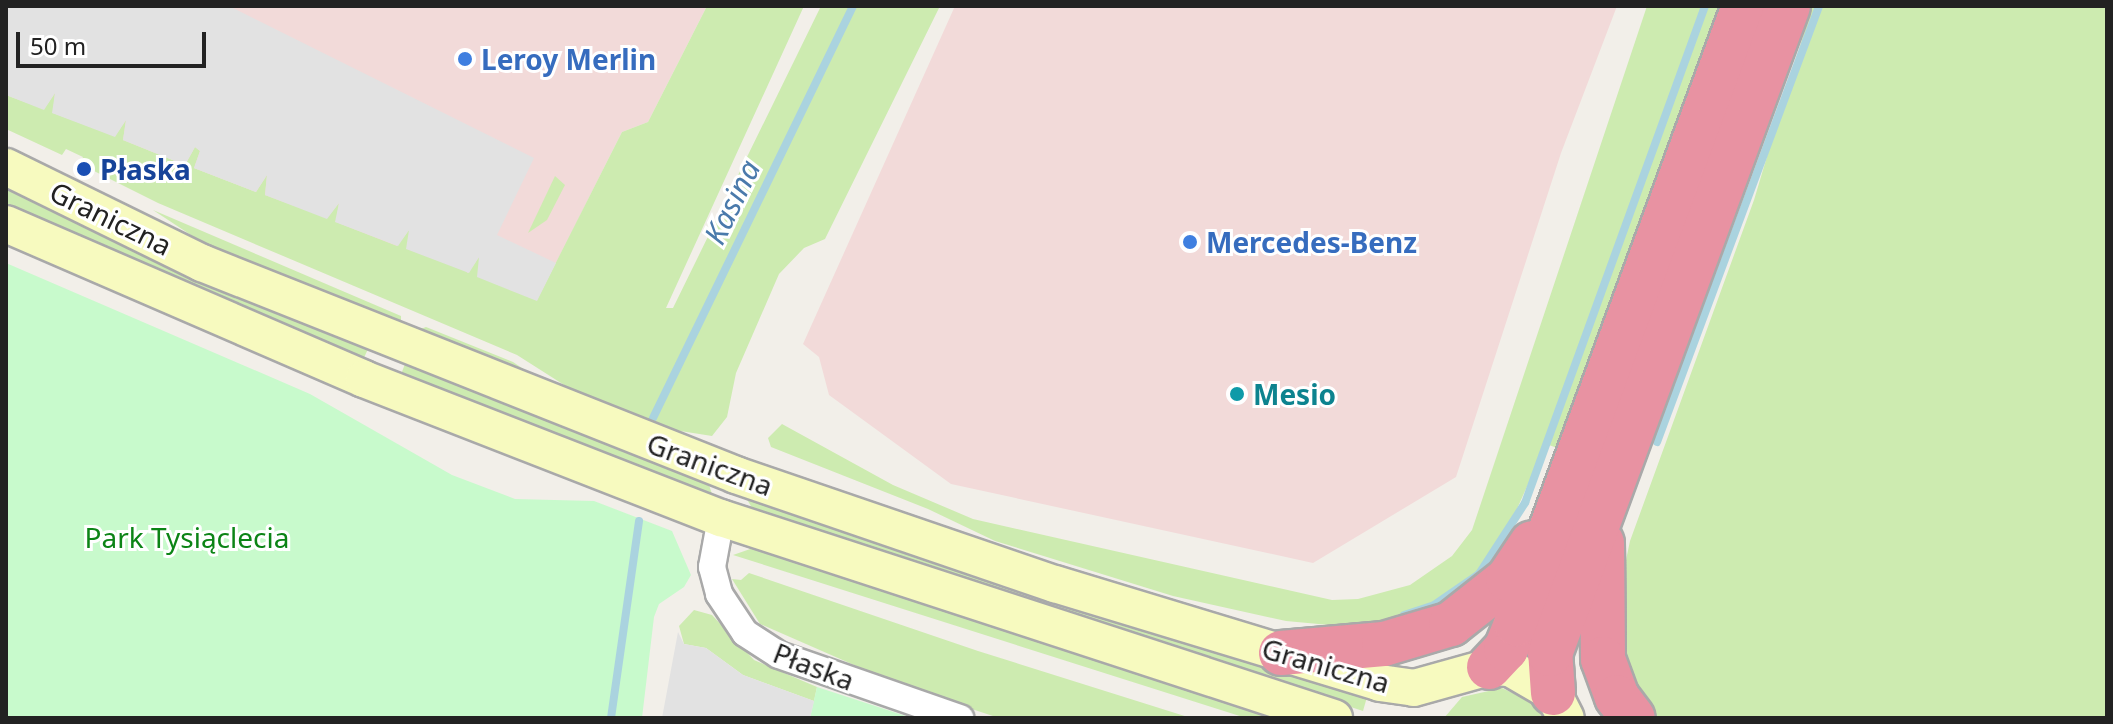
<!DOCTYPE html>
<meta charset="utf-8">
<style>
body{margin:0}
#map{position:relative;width:2113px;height:724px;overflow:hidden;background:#f2efe9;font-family:"Noto Sans",sans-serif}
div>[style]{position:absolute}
.commercial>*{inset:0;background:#f2dad9}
.grass>*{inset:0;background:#cdebb0}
.park>*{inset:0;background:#c8facc}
.parking>*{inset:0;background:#e2e2e2}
.stream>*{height:8px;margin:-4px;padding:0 4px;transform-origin:4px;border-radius:4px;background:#aad3df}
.roads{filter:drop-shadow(2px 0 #a9a9a9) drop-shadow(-2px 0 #a9a9a9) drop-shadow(0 2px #a9a9a9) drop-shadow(0 -2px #a9a9a9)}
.minor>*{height:26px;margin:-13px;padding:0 13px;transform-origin:13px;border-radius:13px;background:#fff}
.secondary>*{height:36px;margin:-18px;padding:0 18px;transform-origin:18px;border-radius:18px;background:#f7fabf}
.motorway>*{height:44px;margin:-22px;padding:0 22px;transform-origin:22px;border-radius:22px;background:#e892a2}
.dots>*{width:22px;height:22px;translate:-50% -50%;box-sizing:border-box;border:4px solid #fff;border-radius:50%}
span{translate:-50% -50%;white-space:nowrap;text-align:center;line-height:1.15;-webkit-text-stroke:6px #fff;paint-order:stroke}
.shop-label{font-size:28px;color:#366cbe;font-weight:700}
.left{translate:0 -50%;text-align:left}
.transit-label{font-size:28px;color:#164399;font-weight:700}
.street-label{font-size:28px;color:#222}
.culture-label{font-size:28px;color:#0d838f;font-weight:700}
.park-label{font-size:28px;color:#0c8416}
.water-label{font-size:30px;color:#4a7aab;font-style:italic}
.frame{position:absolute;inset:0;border:8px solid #222;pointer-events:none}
.scale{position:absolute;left:16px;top:32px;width:190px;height:36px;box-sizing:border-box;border:4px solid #222;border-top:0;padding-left:10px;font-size:24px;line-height:28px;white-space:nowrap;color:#222;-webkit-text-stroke:6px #fff;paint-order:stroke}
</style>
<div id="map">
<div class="commercial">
<i style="clip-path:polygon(6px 6px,707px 6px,648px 122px,622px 132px,537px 301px,6px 95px)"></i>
<i style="clip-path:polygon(955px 6px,1617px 6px,1561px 153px,1456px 477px,1313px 563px,951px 484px,829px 395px,819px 357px,803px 344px)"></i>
</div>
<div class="grass">
<i style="clip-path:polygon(707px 6px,804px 6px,666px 308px,673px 308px,821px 6px,940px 6px,825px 239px,804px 248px,779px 274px,736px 373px,727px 417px,712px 436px,674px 430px,572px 390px,517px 355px,158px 203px,80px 164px,83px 157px,66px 149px,62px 155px,6px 129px,6px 95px,44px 109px,55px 93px,53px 113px,115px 136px,126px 120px,123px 140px,185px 165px,195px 147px,200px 151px,194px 168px,256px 192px,267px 175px,265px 195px,327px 218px,339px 203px,336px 222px,397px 246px,409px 230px,468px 273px,479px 257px,537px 300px,622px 132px,648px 122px)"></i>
<i style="clip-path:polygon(1647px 6px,1723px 6px,1563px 450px,1546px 444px,1512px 520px,1477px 573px,1429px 604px,1397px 615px,1392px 623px,1351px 627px,1286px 621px,1173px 596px,995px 541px,928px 509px,771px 447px,768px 438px,782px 424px,893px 485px,973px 519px,1332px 600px,1358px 599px,1410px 585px,1452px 556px,1472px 530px)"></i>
<i style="clip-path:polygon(1812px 6px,2107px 6px,2107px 718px,1654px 718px,1623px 667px,1620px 588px,1630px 541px,1754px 200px)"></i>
<i style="clip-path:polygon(555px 176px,565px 185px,547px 220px,528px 233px)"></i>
<i style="clip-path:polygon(6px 188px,368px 349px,362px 362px,6px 206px)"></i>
<i style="clip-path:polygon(153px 210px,401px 316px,401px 328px,206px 245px)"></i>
<i style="clip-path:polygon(426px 327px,513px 362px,553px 389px,418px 330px)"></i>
<i style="clip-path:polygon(405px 364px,708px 482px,712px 494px,400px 377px)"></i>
<i style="clip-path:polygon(745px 496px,1367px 697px,1363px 711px,755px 513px)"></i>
<i style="clip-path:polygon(756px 547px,1055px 648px,1280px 718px,1246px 718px,733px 555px)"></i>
<i style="clip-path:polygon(749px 573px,978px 651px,1191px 718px,999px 718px,902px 686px,760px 624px,732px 579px,741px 580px)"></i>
<i style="clip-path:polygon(694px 610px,712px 615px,754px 660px,817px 687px,814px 701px,743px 675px,706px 648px,684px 644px,679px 626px)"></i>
<i style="clip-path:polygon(1502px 688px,1531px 702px,1544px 718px,1444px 718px,1462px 697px)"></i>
</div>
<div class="park">
<i style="clip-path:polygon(6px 263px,310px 394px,452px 475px,515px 499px,594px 501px,672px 531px,691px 575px,684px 587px,659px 604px,654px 617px,642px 718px,6px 718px)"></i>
<i style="clip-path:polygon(817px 687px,912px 718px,810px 718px)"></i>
</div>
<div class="parking">
<i style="clip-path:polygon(6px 6px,229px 6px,534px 158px,497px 235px,556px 263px,537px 301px,477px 277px,479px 257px,469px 273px,406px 249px,409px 230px,398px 246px,335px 222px,339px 203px,327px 219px,265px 195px,267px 175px,256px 192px,194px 168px,200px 151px,195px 147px,185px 165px,123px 140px,126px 120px,115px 137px,52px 113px,55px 93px,44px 110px,6px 95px)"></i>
<i style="clip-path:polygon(678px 632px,684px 644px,706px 648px,743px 675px,814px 701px,810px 718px,662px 718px)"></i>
</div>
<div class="stream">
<i style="left:653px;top:418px;width:458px;rotate:-64.1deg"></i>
<i style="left:1657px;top:442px;width:465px;rotate:-69.6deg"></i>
<i style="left:1404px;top:615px;width:32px;rotate:-18deg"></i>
<i style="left:1434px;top:605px;width:55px;rotate:-34.6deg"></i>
<i style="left:1479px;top:574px;width:85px;rotate:-57.1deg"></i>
<i style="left:1525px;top:503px;width:529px;rotate:-70.09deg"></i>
<i style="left:611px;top:718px;width:199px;rotate:-81.9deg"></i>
</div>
<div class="roads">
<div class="minor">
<i style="left:721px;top:518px;width:50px;rotate:100.4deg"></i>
<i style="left:712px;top:567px;width:28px;rotate:75deg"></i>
<i style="left:719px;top:594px;width:47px;rotate:56.3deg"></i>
<i style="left:745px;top:633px;width:40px;rotate:32.9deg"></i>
<i style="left:779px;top:655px;width:192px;rotate:19.2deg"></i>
</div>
<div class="secondary">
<i style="left:6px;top:167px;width:218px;rotate:26.1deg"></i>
<i style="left:202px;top:263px;width:575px;rotate:21.65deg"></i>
<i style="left:736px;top:475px;width:337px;rotate:18.9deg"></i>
<i style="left:1055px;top:584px;width:340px;rotate:16.9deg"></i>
<i style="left:1380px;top:683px;width:34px;rotate:8deg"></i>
<i style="left:1414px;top:688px;width:78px;rotate:-15.6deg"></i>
<i style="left:1489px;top:667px;width:21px;rotate:3deg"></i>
<i style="left:1510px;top:668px;width:50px;rotate:30.2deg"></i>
<i style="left:1553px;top:693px;width:28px;rotate:63deg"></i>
<i style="left:6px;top:224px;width:390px;rotate:23.4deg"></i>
<i style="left:364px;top:379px;width:383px;rotate:21.3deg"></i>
<i style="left:721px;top:518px;width:645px;rotate:18.07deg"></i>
</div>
<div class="motorway">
<i style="left:1602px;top:543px;width:116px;rotate:89.5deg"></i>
<i style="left:1603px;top:659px;width:40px;rotate:69.8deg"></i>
<i style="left:1617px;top:697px;width:26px;rotate:53deg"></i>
<i style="left:1281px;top:653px;width:103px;rotate:-5deg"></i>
<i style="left:1384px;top:644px;width:70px;rotate:-16.6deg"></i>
<i style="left:1451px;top:624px;width:73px;rotate:-38.3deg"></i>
<i style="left:1508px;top:579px;width:43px;rotate:-56.3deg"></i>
<i style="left:1489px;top:667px;width:25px;rotate:-47deg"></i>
<i style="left:1506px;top:649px;width:27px;rotate:-68deg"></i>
<i style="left:1516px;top:624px;width:659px;rotate:-69.75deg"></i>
<i style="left:1553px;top:693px;width:39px;rotate:-94deg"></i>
<i style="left:1550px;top:654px;width:690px;rotate:-69.83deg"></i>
</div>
</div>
<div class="dots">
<i style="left:465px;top:59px;background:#3f7fe0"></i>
<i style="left:84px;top:169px;background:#1a4fb4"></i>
<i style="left:1190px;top:242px;background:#3f7fe0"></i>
<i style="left:1237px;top:394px;background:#0f9aa8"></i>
</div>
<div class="shop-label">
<span class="left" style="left:481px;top:59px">Leroy Merlin</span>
<span class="left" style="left:1206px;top:242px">Mercedes-Benz</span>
</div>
<div class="transit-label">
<span class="left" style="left:100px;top:169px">Płaska</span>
</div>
<div class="street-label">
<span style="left:111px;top:218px;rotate:26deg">Graniczna</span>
<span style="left:710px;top:464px;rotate:20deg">Graniczna</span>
<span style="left:1326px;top:665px;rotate:16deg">Graniczna</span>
<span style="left:814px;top:666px;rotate:21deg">Płaska</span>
</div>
<div class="culture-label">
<span class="left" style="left:1253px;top:394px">Mesio</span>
</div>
<div class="park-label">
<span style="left:187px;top:537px">Park Tysiąclecia</span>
</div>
<div class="water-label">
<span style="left:732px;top:202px;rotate:-64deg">Kasina</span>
</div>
<div class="frame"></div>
<div class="scale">50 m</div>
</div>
